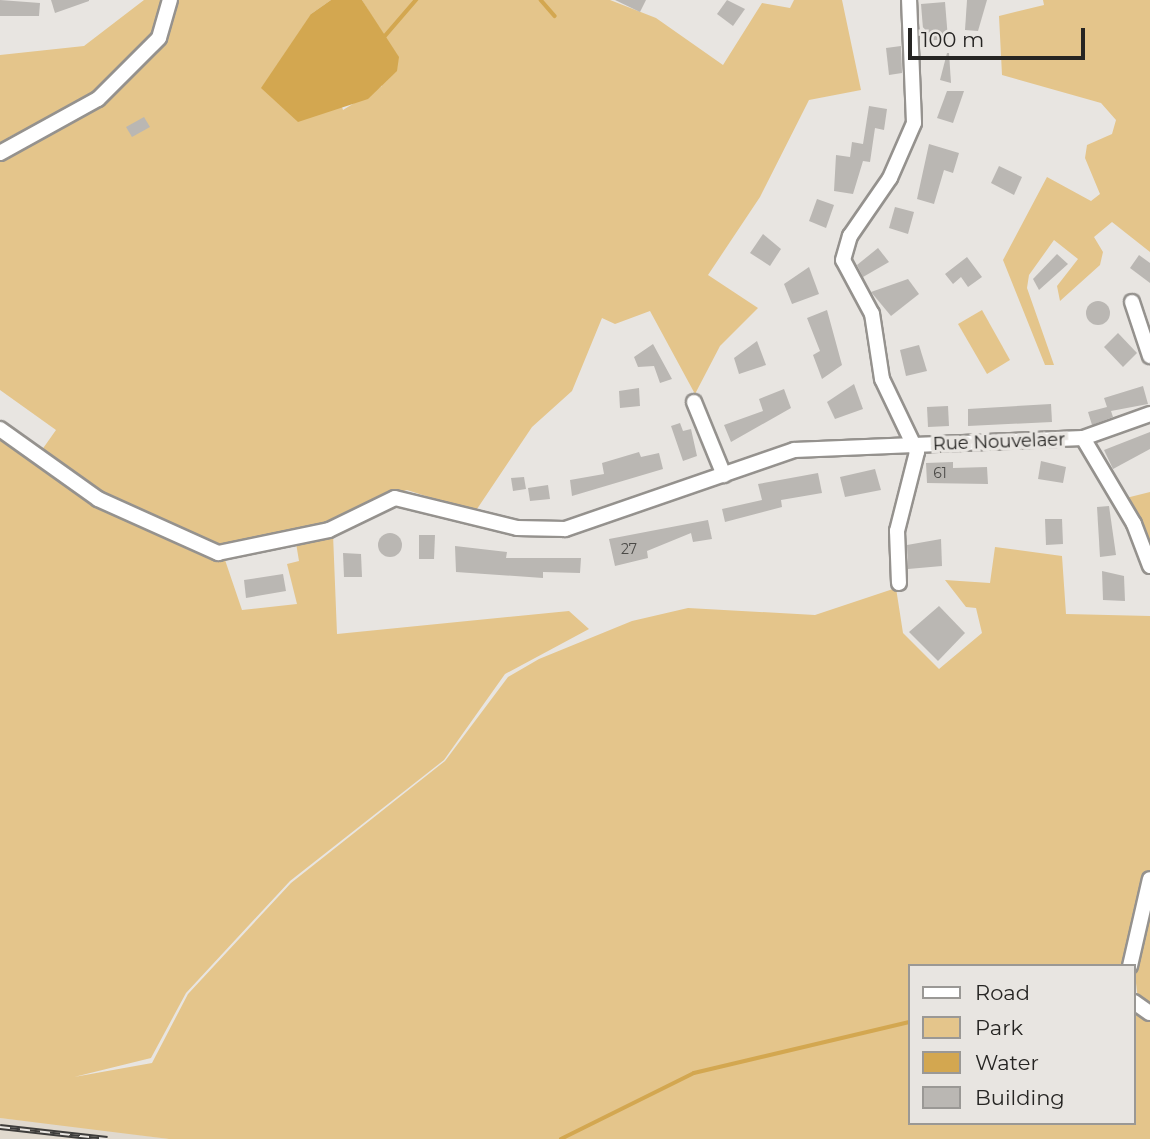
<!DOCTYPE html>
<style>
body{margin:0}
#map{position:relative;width:1150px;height:1139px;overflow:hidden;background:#e8e5e1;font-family:Montserrat,sans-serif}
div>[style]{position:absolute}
.built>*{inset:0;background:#e0d9ce}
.green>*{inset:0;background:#e4c58b}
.water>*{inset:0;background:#d3a750}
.stream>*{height:3.5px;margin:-1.75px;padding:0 1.75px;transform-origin:1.75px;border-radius:1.75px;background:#d3a750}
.building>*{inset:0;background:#bab7b3}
.round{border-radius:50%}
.roads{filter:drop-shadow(2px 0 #95928e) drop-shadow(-2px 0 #95928e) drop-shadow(0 2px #95928e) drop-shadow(0 -2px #95928e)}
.minor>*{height:14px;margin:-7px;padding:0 7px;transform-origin:7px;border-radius:7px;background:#fff}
.rail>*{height:6px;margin-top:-3px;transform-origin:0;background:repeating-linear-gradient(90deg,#e8e5e1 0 10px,#3e3d3b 0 20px);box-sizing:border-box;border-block:2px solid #3e3d3b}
span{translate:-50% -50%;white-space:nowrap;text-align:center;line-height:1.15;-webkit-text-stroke:7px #e8e5e1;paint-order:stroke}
.number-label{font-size:14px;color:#4b4a47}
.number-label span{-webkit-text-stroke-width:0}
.street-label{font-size:18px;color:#262523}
.legend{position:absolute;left:908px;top:964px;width:228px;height:161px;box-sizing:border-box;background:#e8e5e1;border:2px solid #9a9895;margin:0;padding:9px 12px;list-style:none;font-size:21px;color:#262523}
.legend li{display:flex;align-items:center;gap:14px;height:35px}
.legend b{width:35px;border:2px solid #9a9895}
.scale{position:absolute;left:908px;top:28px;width:177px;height:32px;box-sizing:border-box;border:4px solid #262523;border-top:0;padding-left:9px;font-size:21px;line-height:24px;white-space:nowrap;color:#262523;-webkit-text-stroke:5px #e8e5e1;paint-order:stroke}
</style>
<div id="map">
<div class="built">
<i style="clip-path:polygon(0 1118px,91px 1128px,169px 1139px,0 1139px)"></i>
</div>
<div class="green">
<i style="clip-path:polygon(144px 0,165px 0,160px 27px,116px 74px,99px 92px,9px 137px,9px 143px,80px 110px,156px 47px,167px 36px,175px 0,331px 0,311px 14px,343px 110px,382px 86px,376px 23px,362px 0,610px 0,656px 18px,723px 65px,762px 3px,790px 8px,794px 0,842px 0,861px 90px,809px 100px,760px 197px,708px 275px,758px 308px,720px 346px,695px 394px,650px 311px,615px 324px,602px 318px,572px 391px,532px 427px,475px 512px,407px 490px,368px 502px,322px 528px,223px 550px,106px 496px,39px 454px,56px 430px,0 390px,0 55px,84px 46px)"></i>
<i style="clip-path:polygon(1043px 0,1150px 0,1150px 252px,1112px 222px,1094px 237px,1103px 252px,1100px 265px,1060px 301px,1057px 286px,1078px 259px,1054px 240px,1029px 275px,1027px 288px,1054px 365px,1045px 365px,1003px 260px,1047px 177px,1091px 201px,1100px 194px,1085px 158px,1087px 145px,1112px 134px,1116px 120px,1101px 103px,1002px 75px,999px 16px,1044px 5px)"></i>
<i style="clip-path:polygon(982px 310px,1010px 360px,987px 374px,958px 324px)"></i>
<i style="clip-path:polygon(0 435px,154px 530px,200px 555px,224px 557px,242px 610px,297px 604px,287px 564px,299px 561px,296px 543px,333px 534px,337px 634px,569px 611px,589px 629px,505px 674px,444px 760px,290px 881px,186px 993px,151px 1058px,74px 1077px,152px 1063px,188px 994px,291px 883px,445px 761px,508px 677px,539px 659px,632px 621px,688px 608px,815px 615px,896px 588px,903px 633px,939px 669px,982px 633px,976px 608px,966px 607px,945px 580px,990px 583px,995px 547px,1062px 556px,1066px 614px,1150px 616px,1150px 870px,1136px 901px,1124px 966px,910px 966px,910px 1123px,1134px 1123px,1134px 1008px,1150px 1019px,1150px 1139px,169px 1139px,0 1118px)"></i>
<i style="clip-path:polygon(1150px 492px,1150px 551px,1126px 498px)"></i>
<i style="clip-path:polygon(1150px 888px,1150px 1007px,1138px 1000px,1134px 966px)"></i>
</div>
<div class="water">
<i style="clip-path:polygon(331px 0,362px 0,399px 57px,397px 71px,368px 99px,298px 122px,261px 88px,311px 14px)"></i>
</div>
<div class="stream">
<i style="left:541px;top:0;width:21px;rotate:49deg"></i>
<i style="left:385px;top:36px;width:48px;rotate:-49.3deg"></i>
<i style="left:561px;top:1139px;width:148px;rotate:-26.4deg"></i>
<i style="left:694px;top:1073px;width:222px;rotate:-13.3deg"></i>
</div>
<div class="building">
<i style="clip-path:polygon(0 0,40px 3px,39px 16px,0 16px)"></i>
<i style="clip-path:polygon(51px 0,89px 0,89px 1px,55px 13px)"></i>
<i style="clip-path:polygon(615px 0,646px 0,640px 12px)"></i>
<i style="clip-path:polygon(727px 0,745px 9px,733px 26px,717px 14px)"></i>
<i style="clip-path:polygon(967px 0,987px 0,978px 31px,965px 30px)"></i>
<i style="clip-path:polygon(945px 2px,948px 39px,924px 41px,921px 4px)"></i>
<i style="clip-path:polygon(901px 46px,902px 73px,889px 75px,886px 48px)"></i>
<i style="clip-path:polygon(947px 53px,949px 53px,951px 83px,940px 80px)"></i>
<i style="clip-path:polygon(947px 91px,964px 91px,953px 123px,937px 118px)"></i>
<i style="clip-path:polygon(869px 106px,887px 109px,884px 130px,875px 128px,870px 162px,863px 161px,853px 194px,834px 191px,836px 155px,850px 157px,852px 142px,863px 144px)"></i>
<i style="clip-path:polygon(144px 117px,150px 127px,132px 137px,126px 127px)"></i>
<i style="clip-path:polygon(929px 144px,959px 153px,953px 173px,944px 170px,934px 204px,917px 199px)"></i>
<i style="clip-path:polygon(999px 166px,1022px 177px,1014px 195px,991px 183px)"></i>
<i style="clip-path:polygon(817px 199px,834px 205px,826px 228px,809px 221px)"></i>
<i style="clip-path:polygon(895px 207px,914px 212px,908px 234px,889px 228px)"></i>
<i style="clip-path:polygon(763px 234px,781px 249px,770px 266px,750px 253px)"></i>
<i style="clip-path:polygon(878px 248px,889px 262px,863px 277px,857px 265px)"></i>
<i style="clip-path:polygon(1057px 254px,1068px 264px,1039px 290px,1033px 279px)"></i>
<i style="clip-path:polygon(1139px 255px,1150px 263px,1150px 283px,1130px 268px)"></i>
<i style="clip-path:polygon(967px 257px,982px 277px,968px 287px,961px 277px,953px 284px,945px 274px)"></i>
<i style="clip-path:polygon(809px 267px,819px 294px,792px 304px,784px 284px)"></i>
<i style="clip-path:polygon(908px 279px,919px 294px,891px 316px,871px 292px)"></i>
<i class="round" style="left:1086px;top:301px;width:24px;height:24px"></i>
<i style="clip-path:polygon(827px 310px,842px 365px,822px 379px,813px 355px,820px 351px,807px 318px)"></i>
<i style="clip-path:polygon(1118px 333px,1137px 353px,1123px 367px,1104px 347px)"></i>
<i style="clip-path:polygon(757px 341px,766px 365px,739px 374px,734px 358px)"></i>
<i style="clip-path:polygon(653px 344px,672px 379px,660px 383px,654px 366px,638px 367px,634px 357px)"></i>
<i style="clip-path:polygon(919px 345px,927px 371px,906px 376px,900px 350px)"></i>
<i style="clip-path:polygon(854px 384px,863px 409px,835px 419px,827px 402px)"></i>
<i style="clip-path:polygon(1143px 386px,1148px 404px,1111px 411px,1113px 417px,1092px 425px,1088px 412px,1107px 407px,1104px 398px)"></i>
<i style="clip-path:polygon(639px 388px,640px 406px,620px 408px,619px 391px)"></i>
<i style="clip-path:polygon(784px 389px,791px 408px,731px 442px,724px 425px,763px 411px,759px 399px)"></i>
<i style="clip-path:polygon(1051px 404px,1052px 422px,968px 426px,968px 409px)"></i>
<i style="clip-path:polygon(948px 406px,949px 426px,928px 427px,927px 407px)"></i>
<i style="clip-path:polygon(680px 423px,683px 431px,691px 429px,697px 456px,683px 461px,671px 426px)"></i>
<i style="clip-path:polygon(1150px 432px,1150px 449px,1113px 469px,1104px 450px)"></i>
<i style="clip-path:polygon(639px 452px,641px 457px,659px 453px,663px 469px,572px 496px,570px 480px,604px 474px,602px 463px)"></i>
<i style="clip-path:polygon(1041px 461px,1066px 467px,1063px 483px,1038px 479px)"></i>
<i style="clip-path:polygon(953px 462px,953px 468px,987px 467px,988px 484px,927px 483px,926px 463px)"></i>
<i style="clip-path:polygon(875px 469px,881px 490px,845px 497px,840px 477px)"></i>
<i style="clip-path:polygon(818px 473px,822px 493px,781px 500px,782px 507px,725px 522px,722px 509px,762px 500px,758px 484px)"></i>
<i style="clip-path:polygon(524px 477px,526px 489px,513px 491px,511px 478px)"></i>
<i style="clip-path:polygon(548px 485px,550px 499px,530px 501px,528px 488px)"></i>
<i style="clip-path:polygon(1109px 506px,1116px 555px,1100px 557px,1097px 507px)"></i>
<i style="clip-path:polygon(1045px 519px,1062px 519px,1063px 544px,1046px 545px)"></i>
<i style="clip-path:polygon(708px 520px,712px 539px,693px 542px,691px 533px,647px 551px,648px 558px,615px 566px,609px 539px)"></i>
<i class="round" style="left:378px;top:533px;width:24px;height:24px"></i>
<i style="clip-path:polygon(419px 535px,435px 535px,434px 559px,419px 559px)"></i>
<i style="clip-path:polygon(941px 539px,942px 566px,908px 569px,907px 545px)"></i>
<i style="clip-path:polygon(455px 546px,507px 552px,506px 558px,581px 558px,580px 573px,543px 572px,543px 578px,456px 572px)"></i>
<i style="clip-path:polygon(343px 553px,361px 554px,362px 577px,344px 577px)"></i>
<i style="clip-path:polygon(1102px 571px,1124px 576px,1125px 601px,1103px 600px)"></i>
<i style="clip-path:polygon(283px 574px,286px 591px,246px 598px,244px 580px)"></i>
<i style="clip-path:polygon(939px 606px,965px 633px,938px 661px,909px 632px)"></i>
</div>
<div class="roads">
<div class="minor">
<i style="left:0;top:153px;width:112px;rotate:-28.9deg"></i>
<i style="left:98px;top:99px;width:86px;rotate:-45deg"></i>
<i style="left:159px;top:38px;width:40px;rotate:-74deg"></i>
<i style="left:1132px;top:302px;width:57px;rotate:71.6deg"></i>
<i style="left:694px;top:402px;width:79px;rotate:67.7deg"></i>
<i style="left:0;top:429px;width:120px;rotate:35.5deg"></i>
<i style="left:98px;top:499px;width:132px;rotate:24.2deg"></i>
<i style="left:218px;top:553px;width:113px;rotate:-11.7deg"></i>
<i style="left:329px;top:530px;width:73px;rotate:-25.9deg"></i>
<i style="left:395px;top:498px;width:126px;rotate:13.8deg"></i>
<i style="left:517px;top:528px;width:48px;rotate:1.2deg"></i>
<i style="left:565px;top:529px;width:242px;rotate:-19deg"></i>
<i style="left:794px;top:450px;width:289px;rotate:-2.4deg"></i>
<i style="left:1083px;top:438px;width:71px;rotate:-19.7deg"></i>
<i style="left:1083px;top:438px;width:100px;rotate:59.3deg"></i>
<i style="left:1134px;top:524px;width:45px;rotate:69.1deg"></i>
<i style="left:899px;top:583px;width:52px;rotate:-92.2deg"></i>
<i style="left:897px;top:531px;width:81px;rotate:-75.8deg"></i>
<i style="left:917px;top:452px;width:81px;rotate:-115.6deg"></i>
<i style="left:882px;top:379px;width:66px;rotate:-98.7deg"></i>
<i style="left:872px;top:314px;width:61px;rotate:-118.2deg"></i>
<i style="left:843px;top:260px;width:25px;rotate:-74deg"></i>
<i style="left:850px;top:236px;width:70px;rotate:-55.4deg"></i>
<i style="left:890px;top:178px;width:60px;rotate:-66.4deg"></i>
<i style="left:914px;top:123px;width:123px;rotate:-92.3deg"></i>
<i style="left:1130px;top:966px;width:89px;rotate:-77.1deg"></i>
<i style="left:1134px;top:1002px;width:19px;rotate:35deg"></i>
</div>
</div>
<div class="rail">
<i style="left:0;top:1127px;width:108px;rotate:6.4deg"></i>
</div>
<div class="number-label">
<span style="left:940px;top:473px">61</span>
<span style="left:629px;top:549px">27</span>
</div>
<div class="street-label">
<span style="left:999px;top:442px;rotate:-2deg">Rue Nouvelaer</span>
</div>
<ul class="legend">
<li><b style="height:9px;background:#fff"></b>Road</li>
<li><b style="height:19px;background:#e4c58b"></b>Park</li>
<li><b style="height:19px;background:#d3a750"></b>Water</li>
<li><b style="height:19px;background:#bab7b3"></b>Building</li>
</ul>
<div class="scale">100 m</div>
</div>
